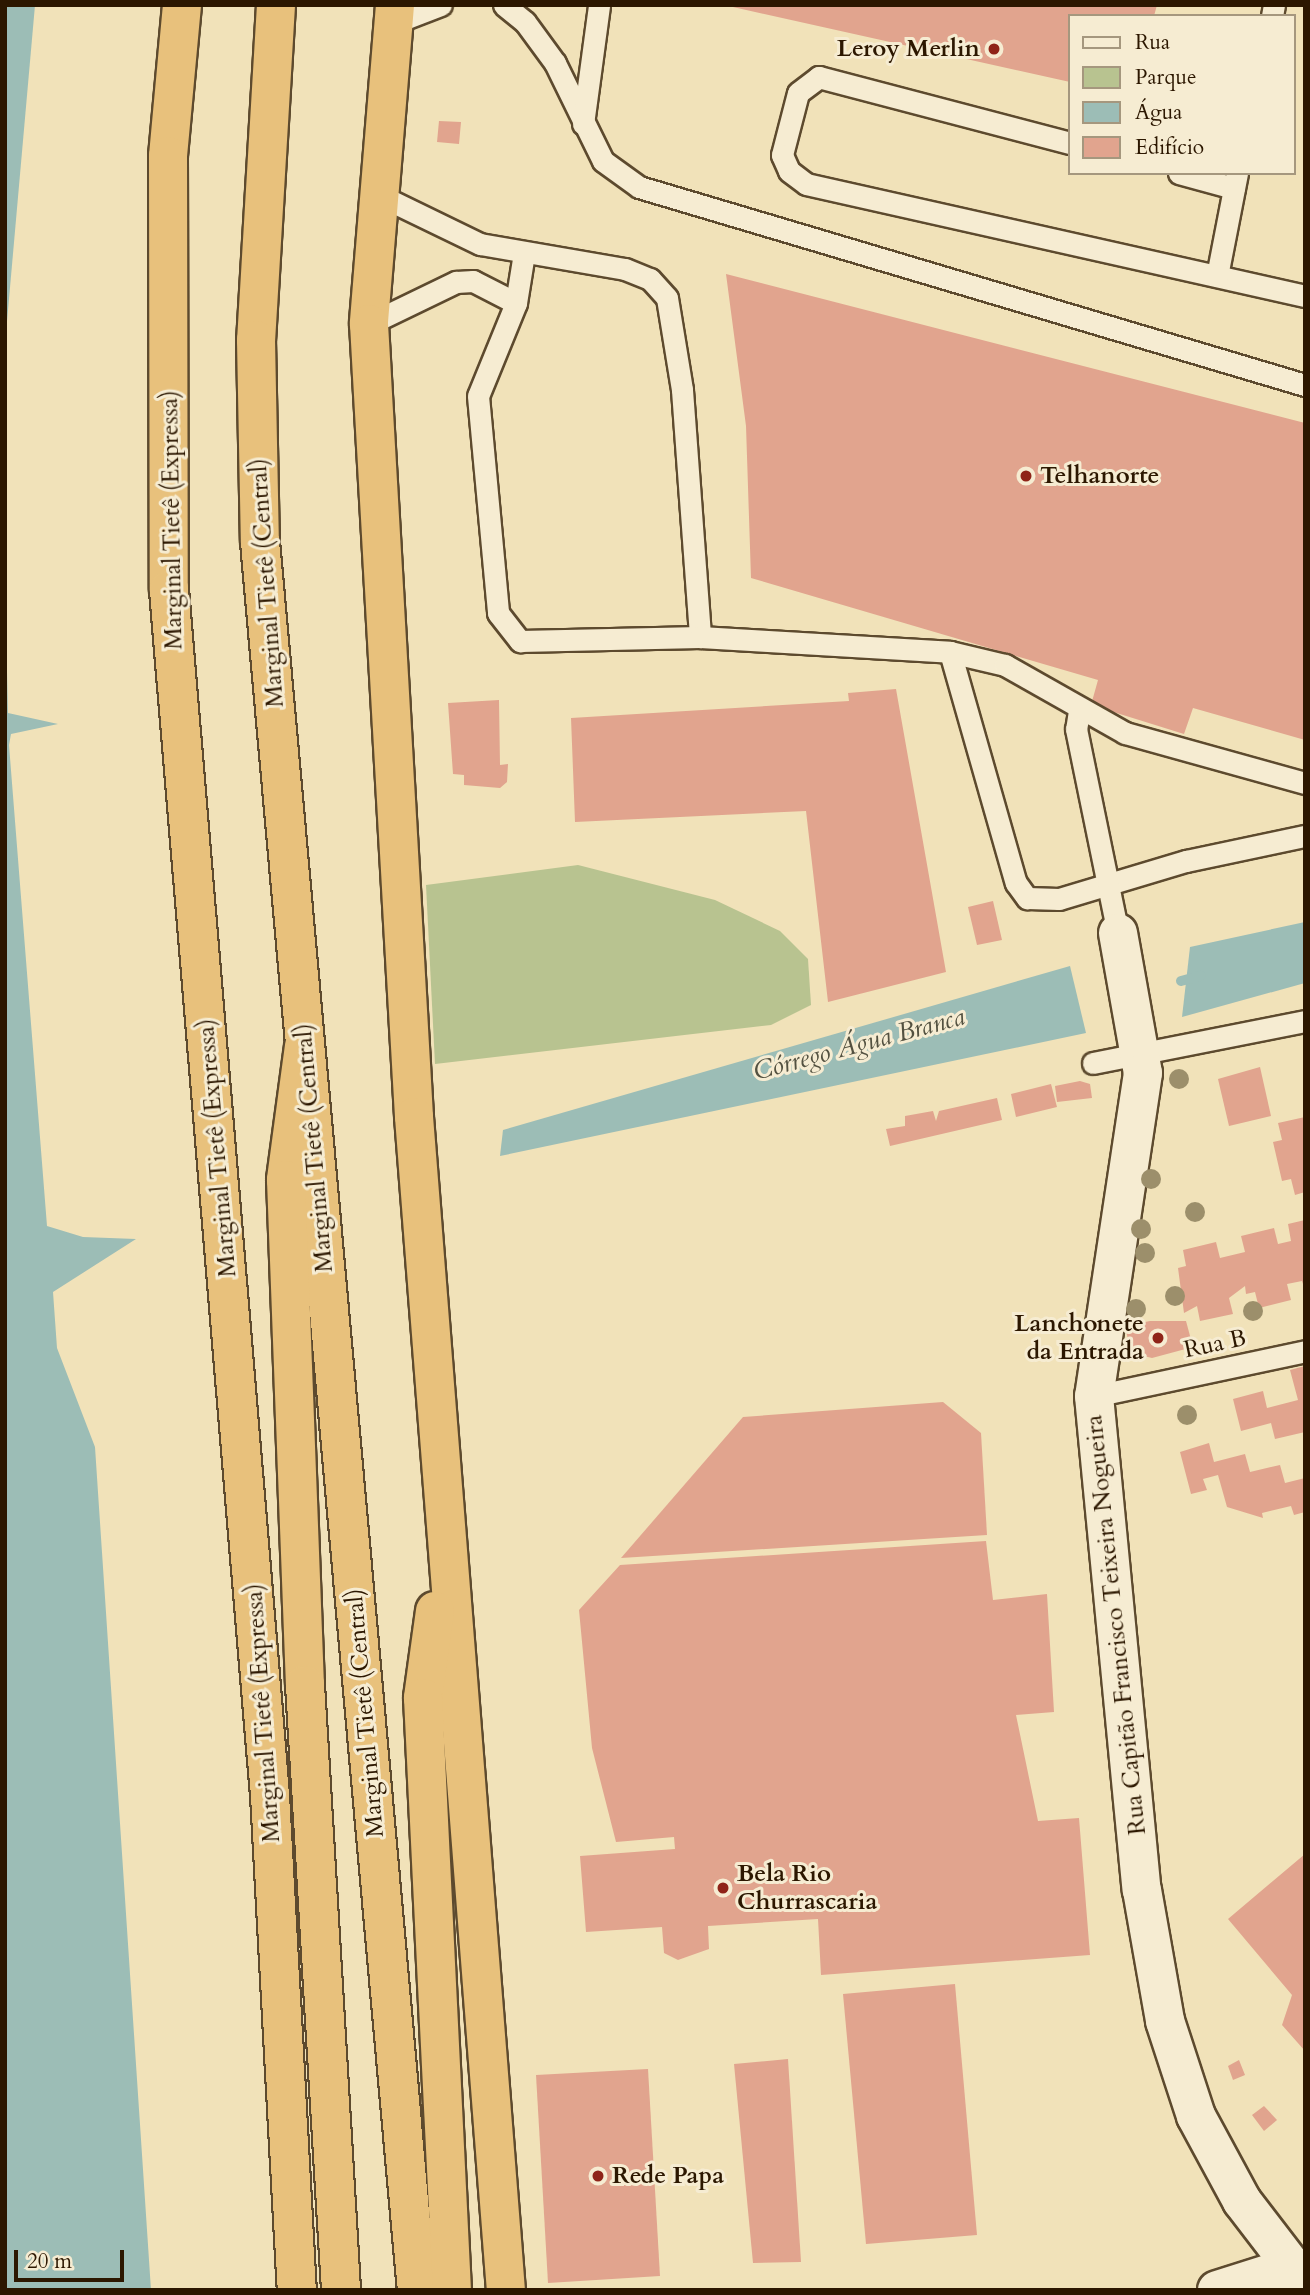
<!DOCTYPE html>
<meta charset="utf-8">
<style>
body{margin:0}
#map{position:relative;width:1310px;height:2295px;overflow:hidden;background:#f1e2b9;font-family:Cardo,serif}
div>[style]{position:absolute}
.green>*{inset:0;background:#b8c390}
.water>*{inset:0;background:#9cbdb6}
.stream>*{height:10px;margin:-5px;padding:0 5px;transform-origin:5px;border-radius:5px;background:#9cbdb6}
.building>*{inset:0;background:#e1a48e}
.roads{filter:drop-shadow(2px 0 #5d4a2e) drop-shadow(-2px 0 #5d4a2e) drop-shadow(0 2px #5d4a2e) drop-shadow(0 -2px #5d4a2e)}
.service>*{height:21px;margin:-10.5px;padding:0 10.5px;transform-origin:10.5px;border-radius:10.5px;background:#f6ecd2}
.minor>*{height:38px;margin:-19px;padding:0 19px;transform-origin:19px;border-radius:19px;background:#f6ecd2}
.trunk>*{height:38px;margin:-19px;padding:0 19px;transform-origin:19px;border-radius:19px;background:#e8c17c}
.motorway>*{height:38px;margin:-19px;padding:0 19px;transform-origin:19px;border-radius:19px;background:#e8c17c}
.trees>*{width:20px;height:20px;margin:-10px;border-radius:50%;background:#9c8f6b}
.dots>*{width:19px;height:19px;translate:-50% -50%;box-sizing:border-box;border:4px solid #f6ecd2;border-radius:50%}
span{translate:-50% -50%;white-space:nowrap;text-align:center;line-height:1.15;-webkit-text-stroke:6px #f6ecd2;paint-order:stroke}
.poi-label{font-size:24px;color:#2c1700;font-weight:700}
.right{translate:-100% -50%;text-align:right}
.left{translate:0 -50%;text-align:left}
.street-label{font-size:24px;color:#2c1700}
.water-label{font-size:26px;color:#535140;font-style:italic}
.frame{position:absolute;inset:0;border:7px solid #2c1700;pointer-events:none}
.legend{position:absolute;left:1068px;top:14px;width:228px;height:161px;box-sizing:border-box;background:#f6ecd2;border:2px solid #a5977e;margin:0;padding:9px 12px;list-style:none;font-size:21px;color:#2c1700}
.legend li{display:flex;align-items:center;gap:14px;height:35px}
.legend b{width:35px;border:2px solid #a5977e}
.scale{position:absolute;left:14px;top:2250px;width:110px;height:32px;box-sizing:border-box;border:4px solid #2c1700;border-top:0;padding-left:9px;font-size:21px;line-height:24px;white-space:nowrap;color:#2c1700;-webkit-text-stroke:5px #f6ecd2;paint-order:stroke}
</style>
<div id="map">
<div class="green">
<i style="clip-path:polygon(578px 865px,715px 900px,780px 931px,808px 959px,811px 1005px,771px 1025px,435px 1064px,426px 885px)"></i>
</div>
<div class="water">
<i style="clip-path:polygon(5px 5px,35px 5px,5px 344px)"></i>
<i style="clip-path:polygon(5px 589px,8px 713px,58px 724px,11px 734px,9px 745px,47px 1226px,83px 1237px,136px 1239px,53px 1292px,57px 1348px,95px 1447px,151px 2290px,5px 2290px)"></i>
<i style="clip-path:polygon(1305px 922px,1305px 983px,1182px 1017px,1190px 947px)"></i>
<i style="clip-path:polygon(1070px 966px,1086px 1033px,500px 1156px,503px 1130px)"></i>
</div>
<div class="stream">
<i style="left:1181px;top:981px;width:20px;rotate:-15deg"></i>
</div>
<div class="building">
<i style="clip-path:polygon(724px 5px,1157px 5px,1154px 16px,1070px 16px,1070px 82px)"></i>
<i style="clip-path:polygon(439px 121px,461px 122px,459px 144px,437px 142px)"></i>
<i style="clip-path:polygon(726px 274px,1305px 423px,1305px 740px,1193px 708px,1184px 734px,1091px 705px,1098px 680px,751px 578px,746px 426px)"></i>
<i style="clip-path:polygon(896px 689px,946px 972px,828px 1002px,806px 811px,575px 822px,571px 718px,849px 701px,848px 693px)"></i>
<i style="clip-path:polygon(499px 700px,500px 765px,508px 764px,507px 782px,500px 788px,464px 785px,464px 775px,453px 774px,448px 703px)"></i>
<i style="clip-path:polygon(993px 901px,1002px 940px,977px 945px,968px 907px)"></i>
<i style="clip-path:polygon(1260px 1067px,1271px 1116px,1229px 1126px,1218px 1079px)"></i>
<i style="clip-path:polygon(1080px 1081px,1090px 1084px,1092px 1098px,1057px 1102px,1055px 1086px)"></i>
<i style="clip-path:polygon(1051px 1084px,1057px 1107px,1016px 1117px,1011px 1094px)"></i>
<i style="clip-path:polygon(997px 1098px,1002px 1120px,890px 1146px,886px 1129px,905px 1126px,905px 1116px,933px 1111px,936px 1121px,939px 1111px)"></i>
<i style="clip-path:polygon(1305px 1117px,1305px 1192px,1295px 1195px,1291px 1179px,1282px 1181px,1273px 1142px,1282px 1140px,1278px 1123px)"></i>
<i style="clip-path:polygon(1305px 1220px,1305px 1290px,1302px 1281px,1287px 1284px,1291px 1300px,1259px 1308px,1255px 1292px,1246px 1294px,1245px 1286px,1229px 1298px,1233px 1314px,1200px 1321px,1197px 1306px,1184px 1313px,1178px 1268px,1186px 1266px,1183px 1250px,1216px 1242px,1220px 1258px,1245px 1252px,1241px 1236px,1274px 1228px,1278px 1244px,1291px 1241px,1288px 1224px)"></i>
<i style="clip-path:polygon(1150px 1321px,1186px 1321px,1193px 1347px,1152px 1358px,1131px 1353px,1125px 1326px)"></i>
<i style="clip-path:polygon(1305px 1366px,1305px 1432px,1275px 1439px,1271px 1423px,1241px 1431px,1233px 1399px,1263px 1391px,1267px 1408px,1298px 1400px,1290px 1370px)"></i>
<i style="clip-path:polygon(943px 1402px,981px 1433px,987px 1535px,621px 1558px,743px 1417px)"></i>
<i style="clip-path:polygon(1209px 1443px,1214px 1462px,1245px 1454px,1250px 1472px,1280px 1465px,1285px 1483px,1305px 1478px,1305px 1512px,1294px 1515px,1291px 1506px,1262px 1513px,1263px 1518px,1227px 1507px,1218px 1475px,1203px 1479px,1207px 1490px,1191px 1494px,1180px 1452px)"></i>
<i style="clip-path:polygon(986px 1541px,993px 1600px,1047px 1594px,1054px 1712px,1016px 1715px,1038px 1821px,1079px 1818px,1090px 1955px,821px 1975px,818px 1919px,708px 1926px,709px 1949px,678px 1960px,664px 1953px,662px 1927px,586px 1932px,580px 1856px,675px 1849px,674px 1837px,616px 1842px,592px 1748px,579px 1610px,620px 1565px)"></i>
<i style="clip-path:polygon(1305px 1854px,1305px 2051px,1282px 2025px,1292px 1995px,1228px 1919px)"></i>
<i style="clip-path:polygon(955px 1984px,977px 2235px,866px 2244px,843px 1994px)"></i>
<i style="clip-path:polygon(788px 2059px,801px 2262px,753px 2263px,734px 2064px)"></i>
<i style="clip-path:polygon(1239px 2060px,1245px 2075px,1233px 2080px,1228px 2066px)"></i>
<i style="clip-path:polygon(648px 2069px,660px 2276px,548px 2283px,536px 2075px)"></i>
<i style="clip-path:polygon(1264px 2106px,1277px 2120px,1264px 2131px,1252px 2115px)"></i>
</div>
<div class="roads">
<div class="service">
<i style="left:504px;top:5px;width:27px;rotate:39deg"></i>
<i style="left:525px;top:22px;width:51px;rotate:53.8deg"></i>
<i style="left:555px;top:63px;width:109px;rotate:63.9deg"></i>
<i style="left:603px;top:161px;width:44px;rotate:35.8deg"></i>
<i style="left:639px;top:187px;width:695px;rotate:16.56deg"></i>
<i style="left:1272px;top:16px;width:11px;rotate:-80deg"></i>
<i style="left:394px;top:23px;width:50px;rotate:-21deg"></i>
<i style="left:583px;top:124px;width:120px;rotate:-82.3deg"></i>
<i style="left:1070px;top:143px;width:260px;rotate:-165.3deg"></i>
<i style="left:819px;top:77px;width:26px;rotate:143deg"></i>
<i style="left:798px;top:93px;width:64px;rotate:104.5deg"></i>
<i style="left:782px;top:155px;width:17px;rotate:66deg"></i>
<i style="left:789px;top:171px;width:21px;rotate:37deg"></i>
<i style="left:806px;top:184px;width:511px;rotate:12.65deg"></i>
<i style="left:1179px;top:173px;width:57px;rotate:15.3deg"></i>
<i style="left:383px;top:197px;width:108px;rotate:25.9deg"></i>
<i style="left:480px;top:244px;width:147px;rotate:9.8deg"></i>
<i style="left:625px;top:269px;width:27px;rotate:22deg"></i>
<i style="left:650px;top:279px;width:25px;rotate:48deg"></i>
<i style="left:667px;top:298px;width:93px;rotate:80.7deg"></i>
<i style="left:682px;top:390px;width:248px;rotate:85.8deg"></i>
<i style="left:524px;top:253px;width:51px;rotate:99.1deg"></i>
<i style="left:516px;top:303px;width:100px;rotate:112.2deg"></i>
<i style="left:478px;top:396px;width:218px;rotate:84.7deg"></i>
<i style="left:498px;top:613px;width:36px;rotate:52deg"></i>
<i style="left:520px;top:641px;width:180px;rotate:-1.3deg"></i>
<i style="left:700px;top:637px;width:250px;rotate:3.4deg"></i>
<i style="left:950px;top:652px;width:57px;rotate:13.3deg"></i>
<i style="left:1005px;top:665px;width:138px;rotate:29.5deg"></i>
<i style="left:1125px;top:733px;width:187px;rotate:15.5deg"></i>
<i style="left:1217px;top:276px;width:105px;rotate:-79deg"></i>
<i style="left:369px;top:324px;width:97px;rotate:-25.8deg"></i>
<i style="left:456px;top:282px;width:17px;rotate:-3deg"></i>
<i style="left:473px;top:281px;width:48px;rotate:27.1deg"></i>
<i style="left:950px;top:652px;width:240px;rotate:74.1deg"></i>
<i style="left:1016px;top:883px;width:19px;rotate:54deg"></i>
<i style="left:1027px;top:898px;width:32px;rotate:2deg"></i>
<i style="left:1059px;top:899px;width:133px;rotate:-16.7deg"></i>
<i style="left:1186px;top:861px;width:122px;rotate:-11.9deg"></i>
<i style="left:1079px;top:711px;width:18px;rotate:99deg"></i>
<i style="left:1076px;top:729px;width:208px;rotate:78.4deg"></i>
<i style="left:1093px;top:1063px;width:216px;rotate:-11.2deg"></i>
<i style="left:1094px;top:1396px;width:216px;rotate:-12deg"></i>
</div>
<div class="minor">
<i style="left:1118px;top:933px;width:142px;rotate:79.9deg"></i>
<i style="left:1143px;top:1073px;width:327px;rotate:98.6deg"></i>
<i style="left:1094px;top:1396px;width:496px;rotate:84.5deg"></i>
<i style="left:1142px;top:1890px;width:133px;rotate:80deg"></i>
<i style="left:1165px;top:2021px;width:100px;rotate:71.9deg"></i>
<i style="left:1196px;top:2116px;width:97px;rotate:61.6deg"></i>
<i style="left:1242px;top:2201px;width:103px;rotate:52.5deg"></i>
<i style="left:1217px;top:2290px;width:77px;rotate:-17.5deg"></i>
</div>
<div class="trunk">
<i style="left:276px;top:5px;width:336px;rotate:93.4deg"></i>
<i style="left:256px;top:340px;width:202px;rotate:88.9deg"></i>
<i style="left:260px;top:542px;width:1755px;rotate:84.87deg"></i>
<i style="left:395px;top:5px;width:320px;rotate:94.7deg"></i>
<i style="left:369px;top:324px;width:794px;rotate:86.75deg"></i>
<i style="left:414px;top:1117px;width:1177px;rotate:85.52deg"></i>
<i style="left:435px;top:1611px;width:88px;rotate:97.9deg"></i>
<i style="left:423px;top:1698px;width:593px;rotate:87.2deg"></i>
</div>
<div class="motorway">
<i style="left:182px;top:5px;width:152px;rotate:95.3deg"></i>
<i style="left:168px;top:156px;width:434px;rotate:89.9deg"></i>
<i style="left:169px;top:590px;width:1209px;rotate:85.21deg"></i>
<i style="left:270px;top:1795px;width:496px;rotate:86.9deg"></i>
<i style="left:304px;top:1046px;width:135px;rotate:97.7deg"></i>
<i style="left:286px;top:1180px;width:505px;rotate:87.85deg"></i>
<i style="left:305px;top:1685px;width:606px;rotate:86.59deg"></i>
</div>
</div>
<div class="trees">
<i style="left:1179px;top:1079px"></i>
<i style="left:1151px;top:1179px"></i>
<i style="left:1195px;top:1212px"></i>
<i style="left:1141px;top:1229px"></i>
<i style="left:1145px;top:1253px"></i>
<i style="left:1175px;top:1296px"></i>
<i style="left:1136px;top:1309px"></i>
<i style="left:1253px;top:1311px"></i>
<i style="left:1187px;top:1415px"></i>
</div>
<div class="dots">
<i style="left:994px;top:49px;background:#8f2418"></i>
<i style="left:1026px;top:476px;background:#8f2418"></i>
<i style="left:1158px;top:1338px;background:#8f2418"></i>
<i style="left:723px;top:1888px;background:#8f2418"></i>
<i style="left:598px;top:2176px;background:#8f2418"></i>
</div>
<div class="poi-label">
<span class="right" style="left:980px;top:49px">Leroy Merlin</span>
<span class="left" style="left:1040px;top:476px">Telhanorte</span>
<span class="right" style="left:1144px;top:1338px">Lanchonete<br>da Entrada</span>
<span class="left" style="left:737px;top:1888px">Bela Rio<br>Churrascaria</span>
<span class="left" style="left:612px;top:2176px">Rede Papa</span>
</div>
<div class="street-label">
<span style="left:172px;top:520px;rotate:-91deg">Marginal Tietê (Expressa)</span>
<span style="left:267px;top:583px;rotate:-94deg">Marginal Tietê (Central)</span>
<span style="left:217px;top:1148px;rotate:-95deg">Marginal Tietê (Expressa)</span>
<span style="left:314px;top:1148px;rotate:-95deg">Marginal Tietê (Central)</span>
<span style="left:1215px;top:1344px;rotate:-12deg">Rua B</span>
<span style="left:1116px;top:1625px;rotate:-96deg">Rua Capitão Francisco Teixeira Nogueira</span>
<span style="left:263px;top:1713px;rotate:-94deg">Marginal Tietê (Expressa)</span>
<span style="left:365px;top:1713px;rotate:-95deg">Marginal Tietê (Central)</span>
</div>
<div class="water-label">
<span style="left:859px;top:1044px;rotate:-15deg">Córrego Água Branca</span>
</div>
<div class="frame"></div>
<ul class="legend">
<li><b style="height:9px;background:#f6ecd2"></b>Rua</li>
<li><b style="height:19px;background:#b8c390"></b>Parque</li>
<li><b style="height:19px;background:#9cbdb6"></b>Água</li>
<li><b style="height:19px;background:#e1a48e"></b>Edifício</li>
</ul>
<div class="scale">20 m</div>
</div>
